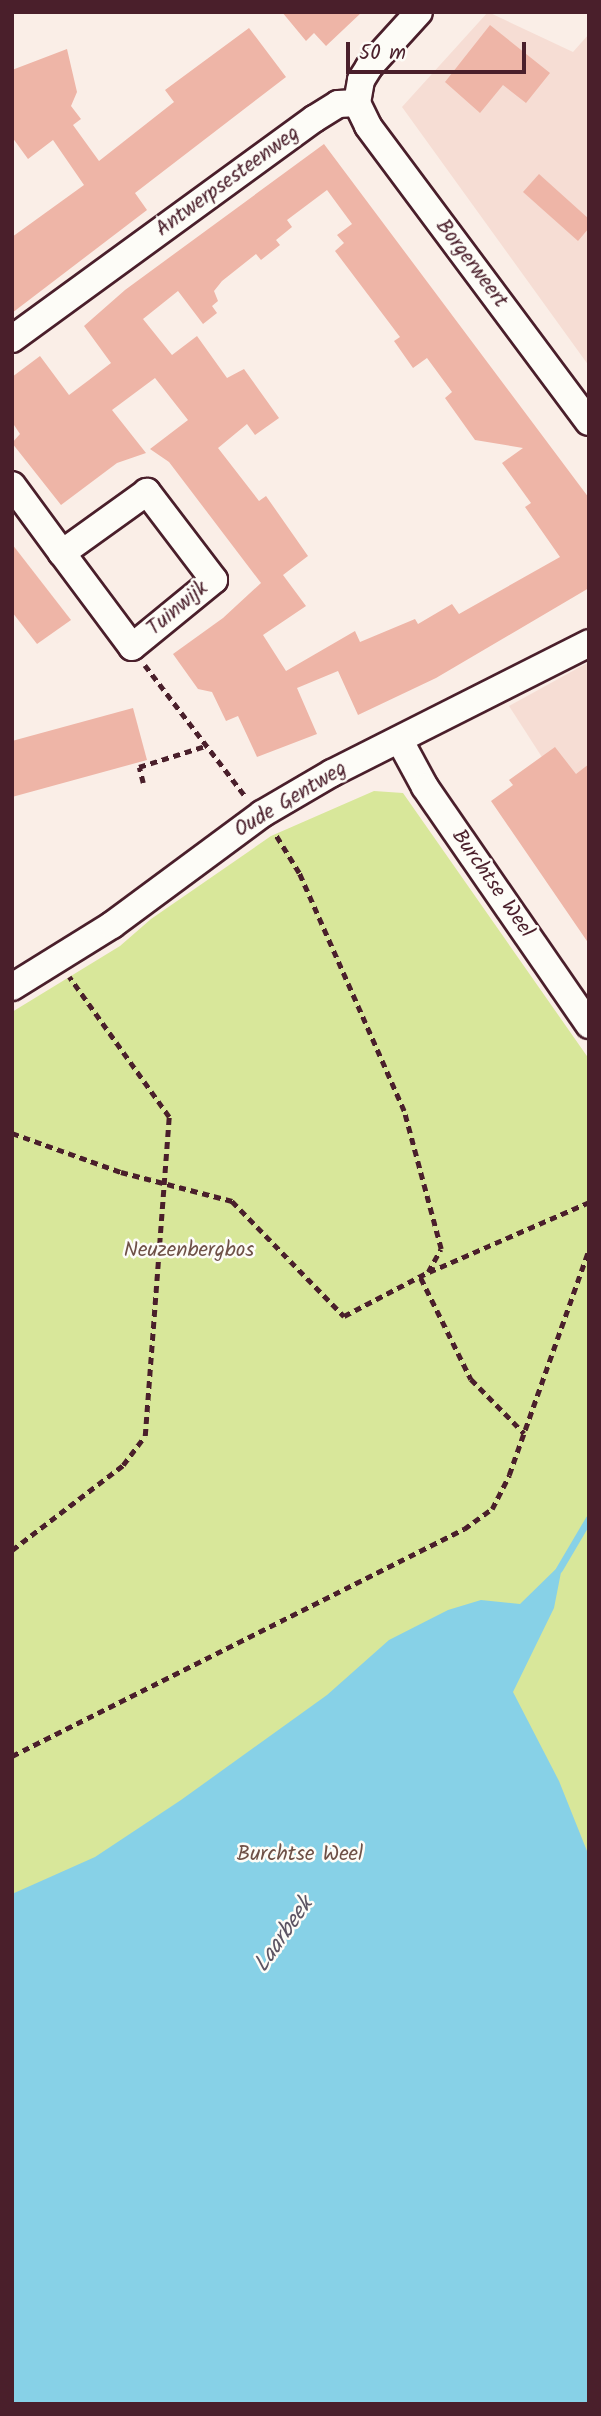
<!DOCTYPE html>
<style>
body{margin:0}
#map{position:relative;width:601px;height:2416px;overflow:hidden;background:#faeee7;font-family:Kalam,sans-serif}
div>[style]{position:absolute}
.built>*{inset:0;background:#f6ddd4}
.green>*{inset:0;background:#d8e79a}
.water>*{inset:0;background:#87d1e7}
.stream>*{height:7px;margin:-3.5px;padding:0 3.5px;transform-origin:3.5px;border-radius:3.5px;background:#87d1e7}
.building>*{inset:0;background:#eeb5a7}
.path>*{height:4.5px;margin-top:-2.25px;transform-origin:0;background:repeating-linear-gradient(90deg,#4a1f2b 0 7px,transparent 0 12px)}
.roads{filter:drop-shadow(2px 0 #4a1f2b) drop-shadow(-2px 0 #4a1f2b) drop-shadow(0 2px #4a1f2b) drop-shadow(0 -2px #4a1f2b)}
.minor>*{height:26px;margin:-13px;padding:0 13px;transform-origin:13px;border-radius:13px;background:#fdfcf7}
span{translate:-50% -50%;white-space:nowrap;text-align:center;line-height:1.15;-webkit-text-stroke:5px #fdfcf7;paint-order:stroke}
.street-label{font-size:21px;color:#4a1f2b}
.park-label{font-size:21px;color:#6e5147}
.water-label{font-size:23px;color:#5c5463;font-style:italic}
.frame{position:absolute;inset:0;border:14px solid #4a1f2b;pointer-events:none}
.scale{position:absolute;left:346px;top:42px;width:180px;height:32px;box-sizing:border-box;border:4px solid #4a1f2b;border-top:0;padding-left:9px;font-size:21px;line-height:24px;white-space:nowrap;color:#4a1f2b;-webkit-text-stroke:5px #fdfcf7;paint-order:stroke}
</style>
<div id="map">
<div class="built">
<i style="clip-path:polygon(488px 12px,573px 52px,589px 34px,589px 366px,402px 107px)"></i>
<i style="clip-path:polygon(589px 662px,589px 830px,509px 706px)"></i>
</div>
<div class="green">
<i style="clip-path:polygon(374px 791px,403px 793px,589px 1059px,589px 2404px,12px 2404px,12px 1012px,120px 946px,151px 919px,271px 836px)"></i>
</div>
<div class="water">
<i style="clip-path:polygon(563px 1562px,554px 1608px,513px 1692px,559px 1781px,589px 1856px,589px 2404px,12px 2404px,12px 1894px,95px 1857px,181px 1800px,327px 1695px,389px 1640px,448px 1610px,481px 1600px,520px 1604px)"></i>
</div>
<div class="stream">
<i style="left:559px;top:1569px;width:59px;rotate:-59.5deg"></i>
</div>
<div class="building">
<i style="clip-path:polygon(282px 12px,362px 12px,326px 46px,314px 33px,306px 41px)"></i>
<i style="clip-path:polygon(490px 25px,550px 73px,526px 103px,503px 85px,480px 113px,445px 82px)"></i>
<i style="clip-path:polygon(249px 28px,286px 77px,135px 193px,147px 210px,12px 313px,12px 237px,84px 185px,53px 140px,28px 159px,12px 137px,12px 70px,67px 49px,77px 92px,71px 106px,81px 119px,73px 125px,99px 161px,174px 102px,165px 90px)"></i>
<i style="clip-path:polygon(evenodd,324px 144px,589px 498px,589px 588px,436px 678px,358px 715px,338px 671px,297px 688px,317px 734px,257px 757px,238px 716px,226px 721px,212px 692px,198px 689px,173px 654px,223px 618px,261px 583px,169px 462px,150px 449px,188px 420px,155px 378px,112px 410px,146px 453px,117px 463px,61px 505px,12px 443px,20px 434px,12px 422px,12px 377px,40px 356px,69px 395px,89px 380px,111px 363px,84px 326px,125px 290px,324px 144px,327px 190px,352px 224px,337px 235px,344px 243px,335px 251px,400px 337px,394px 341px,413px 368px,427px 358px,452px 392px,445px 398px,475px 440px,523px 448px,502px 463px,531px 503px,525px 507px,560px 557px,459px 614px,452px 604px,418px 624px,415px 619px,360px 642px,355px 631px,286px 671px,263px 635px,306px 606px,283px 575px,308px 556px,266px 496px,259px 501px,218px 448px,247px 424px,255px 435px,279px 418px,244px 369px,227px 378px,197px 336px,172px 355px,143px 319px,178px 291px,203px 324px,217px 313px,212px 306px,218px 301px,214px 291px,222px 281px,256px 254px,261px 260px,280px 245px,276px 240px,292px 227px,287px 220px,327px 190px)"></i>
<i style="clip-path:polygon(539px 174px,589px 219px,589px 228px,578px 241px,523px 192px)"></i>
<i style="clip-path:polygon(12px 544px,71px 620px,37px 644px,12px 612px)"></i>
<i style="clip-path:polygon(133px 708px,147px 760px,12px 797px,12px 741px)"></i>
<i style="clip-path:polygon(555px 747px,576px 774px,589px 764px,589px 944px,491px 801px,513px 785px,509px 780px)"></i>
</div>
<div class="path">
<i style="left:145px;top:665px;width:166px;rotate:52.6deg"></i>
<i style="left:143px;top:783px;width:16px;rotate:-104deg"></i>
<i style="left:139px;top:767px;width:69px;rotate:-17.7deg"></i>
<i style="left:12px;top:1133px;width:116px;rotate:19.7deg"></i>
<i style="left:121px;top:1172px;width:115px;rotate:14.6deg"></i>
<i style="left:232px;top:1201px;width:161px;rotate:45.8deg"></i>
<i style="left:344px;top:1316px;width:95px;rotate:-27.6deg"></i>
<i style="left:428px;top:1272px;width:26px;rotate:-61deg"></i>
<i style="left:441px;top:1249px;width:143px;rotate:-105deg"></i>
<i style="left:404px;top:1111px;width:260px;rotate:-113.8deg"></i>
<i style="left:299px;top:873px;width:46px;rotate:-121.6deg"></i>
<i style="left:429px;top:1272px;width:175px;rotate:-23.6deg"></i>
<i style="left:421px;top:1278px;width:113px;rotate:63.7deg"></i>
<i style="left:471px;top:1379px;width:76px;rotate:45.5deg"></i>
<i style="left:12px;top:1550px;width:140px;rotate:-37.4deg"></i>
<i style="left:123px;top:1465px;width:36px;rotate:-53deg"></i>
<i style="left:145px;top:1436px;width:320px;rotate:-85.7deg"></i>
<i style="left:169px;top:1117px;width:172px;rotate:-125.5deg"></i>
<i style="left:12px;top:1756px;width:506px;rotate:-26.67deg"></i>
<i style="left:464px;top:1529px;width:34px;rotate:-36deg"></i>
<i style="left:492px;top:1509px;width:38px;rotate:-63deg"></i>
<i style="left:509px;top:1475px;width:240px;rotate:-70.5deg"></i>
</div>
<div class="roads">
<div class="minor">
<i style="left:357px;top:103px;width:25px;rotate:64deg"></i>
<i style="left:368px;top:126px;width:369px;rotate:53.3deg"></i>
<i style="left:357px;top:103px;width:23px;rotate:-80deg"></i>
<i style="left:361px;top:80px;width:15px;rotate:-58deg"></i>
<i style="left:369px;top:67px;width:74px;rotate:-47.7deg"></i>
<i style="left:12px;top:339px;width:374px;rotate:-36.1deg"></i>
<i style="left:314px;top:119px;width:28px;rotate:-32deg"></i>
<i style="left:338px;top:104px;width:19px;rotate:-3deg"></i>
<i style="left:12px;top:485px;width:84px;rotate:53.7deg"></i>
<i style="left:62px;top:553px;width:117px;rotate:53.3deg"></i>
<i style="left:132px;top:647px;width:106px;rotate:-39.3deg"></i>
<i style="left:214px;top:580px;width:111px;rotate:-127.3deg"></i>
<i style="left:147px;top:492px;width:105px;rotate:144.3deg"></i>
<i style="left:400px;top:741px;width:52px;rotate:61.5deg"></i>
<i style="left:425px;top:787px;width:289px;rotate:55.4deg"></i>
<i style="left:12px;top:987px;width:118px;rotate:-31.8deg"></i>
<i style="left:112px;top:925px;width:187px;rotate:-36.5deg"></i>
<i style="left:262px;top:814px;width:81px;rotate:-30.4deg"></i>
<i style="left:332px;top:773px;width:288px;rotate:-26.8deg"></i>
</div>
</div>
<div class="street-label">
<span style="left:228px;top:182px;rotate:-36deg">Antwerpsesteenweg</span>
<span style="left:471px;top:264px;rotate:53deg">Borgerweert</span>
<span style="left:178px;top:609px;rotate:-40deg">Tuinwijk</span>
<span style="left:291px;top:800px;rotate:-31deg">Oude Gentweg</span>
<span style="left:492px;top:884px;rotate:55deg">Burchtse Weel</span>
</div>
<div class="park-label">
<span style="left:189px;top:1251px">Neuzenbergbos</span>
<span style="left:300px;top:1855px">Burchtse Weel</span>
</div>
<div class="water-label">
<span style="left:284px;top:1935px;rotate:-55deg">Laarbeek</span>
</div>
<div class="frame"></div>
<div class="scale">50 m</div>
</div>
